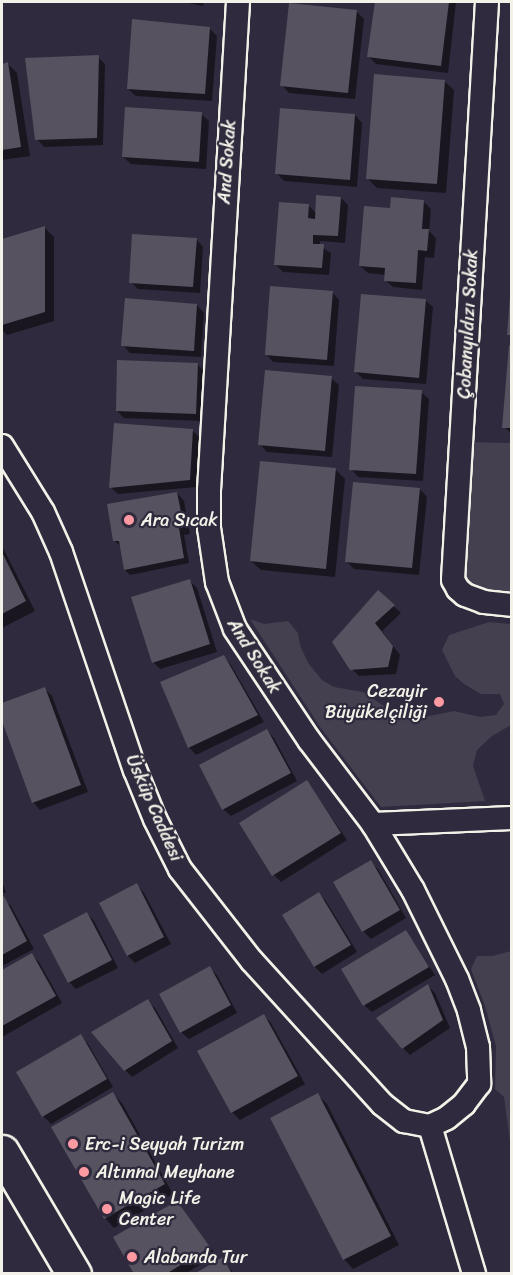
<!DOCTYPE html>
<meta charset="utf-8">
<style>
body{margin:0}
#map{position:relative;width:513px;height:1275px;overflow:hidden;background:#2f2a3d;font-family:Sriracha,sans-serif}
div>[style]{position:absolute}
.green>*{inset:0;background:#454050}
.shadow>*{inset:0;background:#0007}
.building>*{inset:0;background:#56525f}
.roads{filter:drop-shadow(2px 0 #f4f1e8) drop-shadow(-2px 0 #f4f1e8) drop-shadow(0 2px #f4f1e8) drop-shadow(0 -2px #f4f1e8)}
.minor>*{height:22px;margin:-11px;padding:0 11px;transform-origin:11px;border-radius:11px;background:#2f2a3d}
.primary>*{height:33px;margin:-16.5px;padding:0 16.5px;transform-origin:16.5px;border-radius:16.5px;background:#2f2a3d}
.dots>*{width:16px;height:16px;translate:-50% -50%;box-sizing:border-box;border:3px solid #2f2a3d;border-radius:50%}
span{translate:-50% -50%;white-space:nowrap;text-align:center;line-height:1.15;-webkit-text-stroke:4.5px #2f2a3d;paint-order:stroke}
.street-label{font-size:18px;color:#f4f1e8}
.poi-label{font-size:18px;color:#f4f1e8}
.left{translate:0 -50%;text-align:left}
.right{translate:-100% -50%;text-align:right}
.frame{position:absolute;inset:0;border:3px solid #f4f1e8;pointer-events:none}
</style>
<div id="map">
<div class="green">
<i style="clip-path:polygon(461px 442px,511px 443px,511px 605px,458px 589px)"></i>
<i style="clip-path:polygon(250px 619px,264px 624px,288px 621px,298px 633px,300px 645px,308px 663px,322px 680px,334px 687px,363px 692px,391px 711px,406px 717px,424px 717px,454px 711px,480px 717px,496px 715px,504px 704px,500px 694px,481px 694px,464px 684px,455px 676px,442px 650px,449px 635px,489px 622px,511px 624px,511px 725px,492px 736px,477px 750px,473px 766px,485px 801px,381px 807px,320px 727px)"></i>
<i style="clip-path:polygon(511px 951px,512px 951px,511px 1148px,504px 1097px,495px 1089px,496px 1046px,485px 1006px,471px 969px,477px 956px,493px 956px)"></i>
</div>
<div class="shadow">
<i style="clip-path:polygon(184px 2px,204px 2px,203px 6px)"></i>
<i style="clip-path:polygon(376px 2px,456px 2px,448px 73px,376px 64px,369px 57px)"></i>
<i style="clip-path:polygon(356px 11px,364px 19px,355px 99px,289px 93px,282px 85px)"></i>
<i style="clip-path:polygon(210px 29px,217px 36px,212px 101px,136px 96px,128px 89px)"></i>
<i style="clip-path:polygon(98px 57px,105px 64px,103px 145px,44px 147px,37px 139px)"></i>
<i style="clip-path:polygon(8px 64px,17px 73px,30px 156px,2px 160px,2px 65px)"></i>
<i style="clip-path:polygon(444px 81px,454px 90px,446px 193px,377px 188px,368px 179px)"></i>
<i style="clip-path:polygon(201px 114px,209px 121px,206px 169px,131px 164px,123px 157px)"></i>
<i style="clip-path:polygon(355px 115px,362px 123px,357px 187px,284px 181px,276px 173px)"></i>
<i style="clip-path:polygon(341px 198px,348px 205px,345px 243px,320px 241px,320px 246px,331px 253px,329px 275px,283px 272px,275px 264px,308px 205px,317px 214px)"></i>
<i style="clip-path:polygon(423px 201px,431px 209px,429px 231px,436px 238px,434px 258px,425px 257px,422px 290px,393px 287px,385px 280px,386px 275px,368px 273px,360px 266px,391px 210px)"></i>
<i style="clip-path:polygon(45px 228px,54px 237px,54px 321px,7px 335px,2px 330px,2px 241px)"></i>
<i style="clip-path:polygon(196px 239px,203px 247px,200px 293px,138px 289px,131px 282px)"></i>
<i style="clip-path:polygon(332px 292px,339px 300px,334px 366px,273px 362px,266px 354px)"></i>
<i style="clip-path:polygon(425px 300px,433px 307px,426px 384px,363px 379px,356px 372px)"></i>
<i style="clip-path:polygon(197px 305px,204px 313px,201px 357px,130px 353px,123px 345px)"></i>
<i style="clip-path:polygon(512px 347px,512px 434px,504px 427px)"></i>
<i style="clip-path:polygon(197px 364px,205px 372px,203px 421px,124px 418px,117px 411px)"></i>
<i style="clip-path:polygon(331px 378px,339px 385px,332px 457px,267px 452px,260px 444px)"></i>
<i style="clip-path:polygon(421px 392px,429px 399px,423px 481px,358px 477px,351px 469px)"></i>
<i style="clip-path:polygon(193px 431px,200px 438px,197px 487px,118px 494px,110px 487px)"></i>
<i style="clip-path:polygon(336px 470px,345px 479px,335px 577px,261px 570px,251px 561px)"></i>
<i style="clip-path:polygon(420px 489px,427px 497px,419px 575px,354px 569px,347px 562px)"></i>
<i style="clip-path:polygon(177px 493px,184px 501px,190px 534px,184px 535px,189px 563px,130px 575px,125px 570px,122px 548px,114px 540px)"></i>
<i style="clip-path:polygon(2px 546px,35px 611px,2px 628px)"></i>
<i style="clip-path:polygon(189px 580px,197px 588px,217px 652px,160px 669px,153px 662px)"></i>
<i style="clip-path:polygon(378px 592px,401px 613px,382px 631px,400px 655px,396px 674px,359px 676px,352px 669px)"></i>
<i style="clip-path:polygon(224px 657px,231px 665px,264px 722px,196px 755px,189px 747px)"></i>
<i style="clip-path:polygon(45px 689px,52px 696px,88px 792px,40px 810px,33px 802px,2px 717px,2px 705px)"></i>
<i style="clip-path:polygon(267px 731px,274px 738px,297px 781px,231px 816px,223px 809px)"></i>
<i style="clip-path:polygon(307px 782px,347px 840px,281px 882px,274px 875px)"></i>
<i style="clip-path:polygon(370px 862px,378px 869px,406px 918px,371px 939px,363px 931px,335px 883px)"></i>
<i style="clip-path:polygon(2px 882px,6px 892px,2px 894px)"></i>
<i style="clip-path:polygon(137px 885px,144px 893px,171px 944px,135px 963px,128px 956px)"></i>
<i style="clip-path:polygon(319px 894px,326px 901px,357px 952px,322px 974px,315px 967px)"></i>
<i style="clip-path:polygon(3px 898px,11px 906px,34px 949px,2px 966px)"></i>
<i style="clip-path:polygon(87px 913px,94px 921px,118px 968px,76px 989px,69px 982px)"></i>
<i style="clip-path:polygon(406px 932px,435px 975px,372px 1012px,364px 1005px)"></i>
<i style="clip-path:polygon(32px 955px,39px 962px,62px 1003px,2px 1037px,2px 972px)"></i>
<i style="clip-path:polygon(210px 968px,217px 975px,237px 1013px,189px 1039px,181px 1032px)"></i>
<i style="clip-path:polygon(428px 986px,435px 993px,450px 1028px,410px 1055px,403px 1048px)"></i>
<i style="clip-path:polygon(147px 1001px,155px 1008px,178px 1048px,132px 1077px,125px 1070px)"></i>
<i style="clip-path:polygon(264px 1016px,271px 1023px,305px 1084px,240px 1120px,232px 1112px,199px 1052px)"></i>
<i style="clip-path:polygon(81px 1036px,88px 1044px,113px 1087px,51px 1124px,43px 1116px,18px 1073px)"></i>
<i style="clip-path:polygon(113px 1094px,122px 1103px,173px 1194px,114px 1228px,105px 1218px)"></i>
<i style="clip-path:polygon(318px 1095px,327px 1104px,399px 1245px,353px 1269px,344px 1259px)"></i>
<i style="clip-path:polygon(176px 1203px,216px 1255px,185px 1274px,135px 1274px)"></i>
<i style="clip-path:polygon(223px 1259px,234px 1274px,197px 1274px)"></i>
</div>
<div class="building">
<i style="clip-path:polygon(375px 2px,449px 2px,441px 66px,367px 57px)"></i>
<i style="clip-path:polygon(289px 3px,357px 10px,348px 93px,280px 86px)"></i>
<i style="clip-path:polygon(132px 19px,210px 27px,205px 94px,127px 89px)"></i>
<i style="clip-path:polygon(99px 55px,97px 138px,35px 140px,25px 58px)"></i>
<i style="clip-path:polygon(8px 62px,21px 147px,2px 150px,2px 64px)"></i>
<i style="clip-path:polygon(374px 74px,445px 80px,437px 184px,366px 179px)"></i>
<i style="clip-path:polygon(125px 107px,202px 112px,199px 162px,122px 157px)"></i>
<i style="clip-path:polygon(280px 108px,355px 114px,350px 180px,275px 174px)"></i>
<i style="clip-path:polygon(316px 195px,341px 197px,338px 236px,313px 235px,313px 244px,324px 244px,322px 268px,274px 265px,279px 202px,309px 204px,308px 218px,315px 219px)"></i>
<i style="clip-path:polygon(391px 197px,424px 200px,422px 229px,429px 229px,427px 251px,418px 250px,416px 283px,384px 281px,385px 268px,359px 266px,364px 206px,390px 208px)"></i>
<i style="clip-path:polygon(45px 226px,45px 312px,2px 325px,2px 239px)"></i>
<i style="clip-path:polygon(132px 234px,197px 238px,193px 287px,129px 283px)"></i>
<i style="clip-path:polygon(270px 286px,333px 291px,327px 360px,265px 355px)"></i>
<i style="clip-path:polygon(361px 294px,426px 299px,419px 378px,354px 372px)"></i>
<i style="clip-path:polygon(510px 296px,512px 296px,512px 335px,507px 335px)"></i>
<i style="clip-path:polygon(125px 298px,197px 304px,194px 351px,121px 346px)"></i>
<i style="clip-path:polygon(509px 345px,512px 346px,512px 428px,502px 428px)"></i>
<i style="clip-path:polygon(117px 360px,198px 363px,196px 414px,116px 411px)"></i>
<i style="clip-path:polygon(265px 370px,332px 376px,325px 451px,258px 445px)"></i>
<i style="clip-path:polygon(355px 386px,422px 390px,416px 474px,349px 470px)"></i>
<i style="clip-path:polygon(114px 423px,193px 429px,190px 480px,109px 488px)"></i>
<i style="clip-path:polygon(260px 461px,336px 468px,326px 569px,250px 561px)"></i>
<i style="clip-path:polygon(353px 482px,420px 488px,412px 568px,345px 562px)"></i>
<i style="clip-path:polygon(177px 492px,184px 527px,179px 528px,184px 558px,124px 570px,119px 541px,113px 541px,107px 504px)"></i>
<i style="clip-path:polygon(2px 552px,26px 601px,2px 614px)"></i>
<i style="clip-path:polygon(190px 579px,210px 644px,152px 663px,131px 597px)"></i>
<i style="clip-path:polygon(378px 590px,395px 605px,375px 623px,393px 646px,388px 667px,350px 670px,332px 642px)"></i>
<i style="clip-path:polygon(224px 655px,258px 715px,188px 748px,160px 682px)"></i>
<i style="clip-path:polygon(45px 687px,81px 785px,32px 803px,2px 721px,2px 703px)"></i>
<i style="clip-path:polygon(267px 729px,291px 773px,222px 810px,199px 765px)"></i>
<i style="clip-path:polygon(307px 780px,341px 833px,272px 876px,239px 823px)"></i>
<i style="clip-path:polygon(371px 860px,400px 910px,362px 932px,333px 882px)"></i>
<i style="clip-path:polygon(137px 883px,164px 937px,127px 956px,99px 903px)"></i>
<i style="clip-path:polygon(319px 892px,351px 945px,314px 967px,282px 915px)"></i>
<i style="clip-path:polygon(4px 896px,27px 941px,2px 955px,2px 898px)"></i>
<i style="clip-path:polygon(87px 912px,112px 960px,68px 983px,43px 935px)"></i>
<i style="clip-path:polygon(406px 930px,429px 967px,363px 1006px,341px 969px)"></i>
<i style="clip-path:polygon(32px 953px,56px 996px,2px 1026px,2px 970px)"></i>
<i style="clip-path:polygon(210px 966px,231px 1005px,180px 1033px,159px 994px)"></i>
<i style="clip-path:polygon(428px 984px,443px 1020px,402px 1049px,376px 1018px)"></i>
<i style="clip-path:polygon(148px 999px,172px 1041px,124px 1071px,91px 1032px)"></i>
<i style="clip-path:polygon(264px 1014px,298px 1076px,231px 1113px,197px 1051px)"></i>
<i style="clip-path:polygon(81px 1034px,107px 1079px,42px 1117px,16px 1072px)"></i>
<i style="clip-path:polygon(113px 1092px,165px 1184px,104px 1219px,51px 1127px)"></i>
<i style="clip-path:polygon(318px 1093px,391px 1236px,343px 1260px,270px 1118px)"></i>
<i style="clip-path:polygon(177px 1201px,210px 1247px,166px 1274px,134px 1274px,113px 1237px)"></i>
<i style="clip-path:polygon(223px 1257px,232px 1274px,194px 1274px)"></i>
</div>
<div class="roads">
<div class="minor">
<i style="left:238px;top:2px;width:489px;rotate:93.4deg"></i>
<i style="left:209px;top:490px;width:38px;rotate:90deg"></i>
<i style="left:209px;top:528px;width:55px;rotate:81.6deg"></i>
<i style="left:217px;top:582px;width:50px;rotate:69deg"></i>
<i style="left:235px;top:629px;width:133px;rotate:56.3deg"></i>
<i style="left:309px;top:740px;width:106px;rotate:52.7deg"></i>
<i style="left:373px;top:824px;width:77px;rotate:58.8deg"></i>
<i style="left:413px;top:890px;width:99px;rotate:63.7deg"></i>
<i style="left:457px;top:979px;width:34px;rotate:69deg"></i>
<i style="left:469px;top:1011px;width:37px;rotate:76deg"></i>
<i style="left:478px;top:1047px;width:37px;rotate:88deg"></i>
<i style="left:479px;top:1084px;width:25px;rotate:127deg"></i>
<i style="left:464px;top:1104px;width:22px;rotate:141deg"></i>
<i style="left:447px;top:1118px;width:19px;rotate:155deg"></i>
<i style="left:487px;top:2px;width:579px;rotate:93.37deg"></i>
<i style="left:453px;top:580px;width:10px;rotate:61deg"></i>
<i style="left:458px;top:589px;width:9px;rotate:41deg"></i>
<i style="left:465px;top:595px;width:20px;rotate:20deg"></i>
<i style="left:484px;top:602px;width:28px;rotate:6deg"></i>
<i style="left:2px;top:446px;width:78px;rotate:58.2deg"></i>
<i style="left:43px;top:512px;width:44px;rotate:65.8deg"></i>
<i style="left:61px;top:552px;width:230px;rotate:71.3deg"></i>
<i style="left:135px;top:770px;width:53px;rotate:67.8deg"></i>
<i style="left:155px;top:819px;width:56px;rotate:63.4deg"></i>
<i style="left:180px;top:869px;width:117px;rotate:52deg"></i>
<i style="left:252px;top:961px;width:193px;rotate:47.7deg"></i>
<i style="left:382px;top:1104px;width:28px;rotate:38deg"></i>
<i style="left:404px;top:1121px;width:26px;rotate:11deg"></i>
<i style="left:373px;top:824px;width:139px;rotate:-2.5deg"></i>
<i style="left:430px;top:1126px;width:154px;rotate:73.4deg"></i>
</div>
<div class="primary">
<i style="left:2px;top:1152px;width:142px;rotate:59.5deg"></i>
</div>
</div>
<div class="dots">
<i style="left:129px;top:520px;background:#ff9aa2"></i>
<i style="left:439px;top:702px;background:#ff9aa2"></i>
<i style="left:73px;top:1144px;background:#ff9aa2"></i>
<i style="left:84px;top:1172px;background:#ff9aa2"></i>
<i style="left:107px;top:1209px;background:#ff9aa2"></i>
<i style="left:132px;top:1257px;background:#ff9aa2"></i>
</div>
<div class="street-label">
<span style="left:227px;top:162px;rotate:-86deg">And Sokak</span>
<span style="left:468px;top:324px;rotate:-87deg">Çobanyıldızı Sokak</span>
<span style="left:254px;top:656px;rotate:58deg">And Sokak</span>
<span style="left:154px;top:808px;rotate:66deg">Üsküp Caddesi</span>
</div>
<div class="poi-label">
<span class="left" style="left:141px;top:520px">Ara Sıcak</span>
<span class="right" style="left:427px;top:702px">Cezayir<br>Büyükelçiliği</span>
<span class="left" style="left:85px;top:1144px">Erc-i Seyyah Turizm</span>
<span class="left" style="left:96px;top:1172px">Altınnal Meyhane</span>
<span class="left" style="left:119px;top:1209px">Magic Life<br>Center</span>
<span class="left" style="left:144px;top:1257px">Alabanda Tur</span>
</div>
<div class="frame"></div>
</div>
